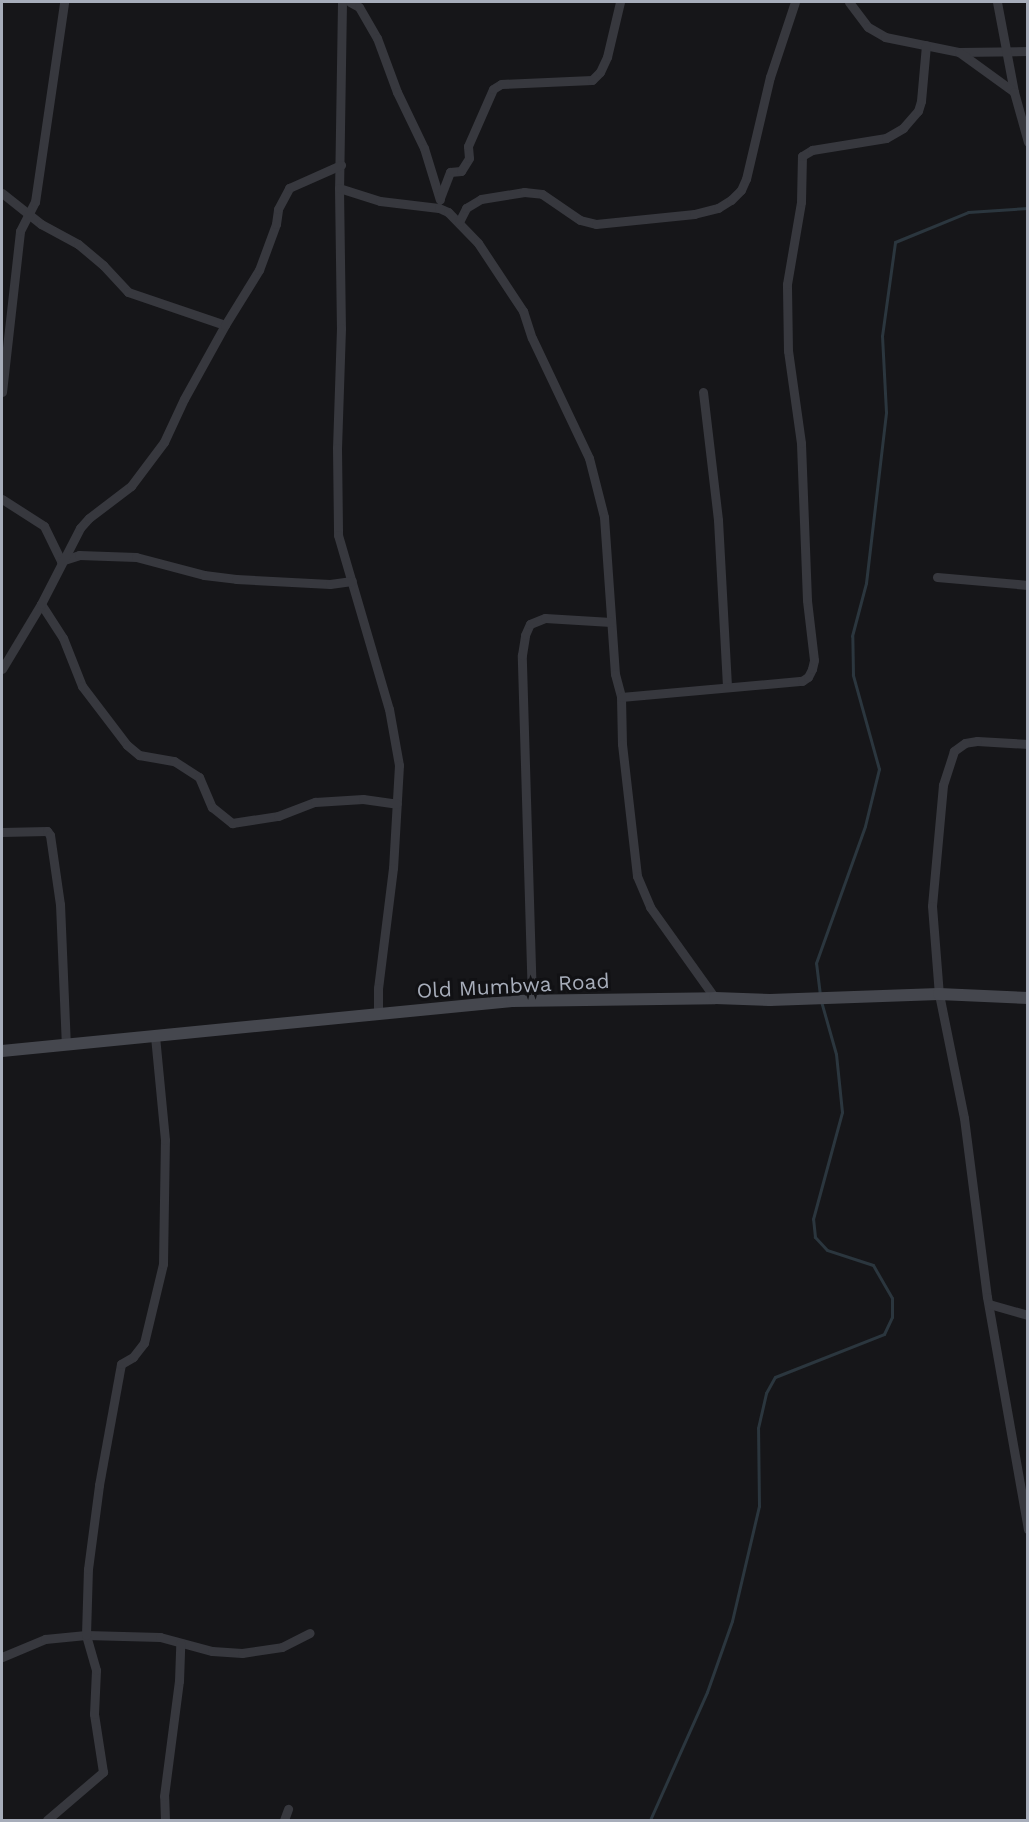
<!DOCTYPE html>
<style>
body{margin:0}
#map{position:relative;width:1029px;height:1822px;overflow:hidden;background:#161619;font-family:"Work Sans",sans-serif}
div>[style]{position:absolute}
.stream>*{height:3px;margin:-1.5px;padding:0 1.5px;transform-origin:1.5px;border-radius:1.5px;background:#2b363e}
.minor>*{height:9px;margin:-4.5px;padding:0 4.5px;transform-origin:4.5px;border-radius:4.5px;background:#37383e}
.secondary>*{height:12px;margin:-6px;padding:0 6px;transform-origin:6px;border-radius:6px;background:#45474e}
span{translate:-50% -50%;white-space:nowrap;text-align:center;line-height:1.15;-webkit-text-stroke:6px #111114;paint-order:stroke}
.street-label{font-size:21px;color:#a7adba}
.frame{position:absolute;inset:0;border:3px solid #a7adba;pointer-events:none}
</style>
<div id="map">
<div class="stream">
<i style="left:820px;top:995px;width:32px;rotate:-97deg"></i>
<i style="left:816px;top:963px;width:145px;rotate:-70.3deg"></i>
<i style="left:865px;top:826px;width:59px;rotate:-76.2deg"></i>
<i style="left:879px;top:769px;width:98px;rotate:-105.5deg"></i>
<i style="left:853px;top:675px;width:39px;rotate:-91deg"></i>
<i style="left:852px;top:636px;width:55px;rotate:-75.2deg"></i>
<i style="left:866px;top:583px;width:172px;rotate:-83.3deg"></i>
<i style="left:886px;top:412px;width:76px;rotate:-93deg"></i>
<i style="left:882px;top:336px;width:95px;rotate:-82.1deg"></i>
<i style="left:895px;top:242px;width:79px;rotate:-22.3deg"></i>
<i style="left:968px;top:212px;width:60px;rotate:-3.8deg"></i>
<i style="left:650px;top:1820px;width:140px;rotate:-66deg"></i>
<i style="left:707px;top:1692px;width:75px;rotate:-70.6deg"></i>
<i style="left:732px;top:1621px;width:118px;rotate:-76.8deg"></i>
<i style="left:759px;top:1506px;width:78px;rotate:-90.7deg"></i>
<i style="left:758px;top:1428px;width:36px;rotate:-77deg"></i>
<i style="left:766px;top:1393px;width:18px;rotate:-61deg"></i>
<i style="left:775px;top:1377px;width:117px;rotate:-21.5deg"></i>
<i style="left:884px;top:1334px;width:19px;rotate:-65deg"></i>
<i style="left:892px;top:1317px;width:19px;rotate:-90deg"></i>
<i style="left:892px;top:1298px;width:38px;rotate:-120deg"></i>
<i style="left:873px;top:1265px;width:48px;rotate:-161.9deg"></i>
<i style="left:827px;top:1250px;width:18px;rotate:-133deg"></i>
<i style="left:815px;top:1237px;width:18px;rotate:-96deg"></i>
<i style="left:813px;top:1219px;width:111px;rotate:-74.8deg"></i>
<i style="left:842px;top:1112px;width:58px;rotate:-95.9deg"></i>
<i style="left:836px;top:1054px;width:55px;rotate:-105.8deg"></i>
</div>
<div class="minor">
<i style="left:342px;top:2px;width:186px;rotate:90.9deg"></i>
<i style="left:339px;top:188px;width:140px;rotate:89.2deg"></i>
<i style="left:341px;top:328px;width:120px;rotate:91.9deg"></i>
<i style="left:337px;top:448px;width:87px;rotate:89.3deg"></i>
<i style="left:338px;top:535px;width:181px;rotate:73.7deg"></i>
<i style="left:389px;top:709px;width:57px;rotate:79.9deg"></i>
<i style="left:399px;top:765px;width:103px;rotate:93.3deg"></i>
<i style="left:393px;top:868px;width:121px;rotate:97.1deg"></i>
<i style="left:378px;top:988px;width:25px;rotate:90deg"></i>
<i style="left:350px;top:2px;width:10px;rotate:29deg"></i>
<i style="left:359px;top:7px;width:36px;rotate:60deg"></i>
<i style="left:377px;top:38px;width:58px;rotate:69.7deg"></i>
<i style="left:397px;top:92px;width:62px;rotate:64.3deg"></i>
<i style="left:424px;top:148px;width:54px;rotate:72.9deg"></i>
<i style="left:849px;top:2px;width:31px;rotate:53deg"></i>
<i style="left:868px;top:27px;width:20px;rotate:30deg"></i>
<i style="left:885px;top:37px;width:76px;rotate:11.5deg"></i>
<i style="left:959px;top:52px;width:69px;rotate:-0.8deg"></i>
<i style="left:997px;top:2px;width:92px;rotate:79.3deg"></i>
<i style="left:959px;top:52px;width:68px;rotate:36deg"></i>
<i style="left:1014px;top:92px;width:52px;rotate:74.4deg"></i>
<i style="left:339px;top:188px;width:43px;rotate:17.6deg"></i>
<i style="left:380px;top:201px;width:59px;rotate:6.8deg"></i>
<i style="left:439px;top:208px;width:10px;rotate:24deg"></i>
<i style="left:448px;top:212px;width:43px;rotate:45.9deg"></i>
<i style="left:478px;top:243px;width:82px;rotate:56.5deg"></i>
<i style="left:523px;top:311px;width:28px;rotate:72deg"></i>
<i style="left:532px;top:338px;width:133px;rotate:64.6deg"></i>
<i style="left:589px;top:458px;width:61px;rotate:75.7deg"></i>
<i style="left:604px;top:517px;width:157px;rotate:86deg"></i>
<i style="left:615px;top:674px;width:24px;rotate:75deg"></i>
<i style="left:621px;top:697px;width:47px;rotate:88.8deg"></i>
<i style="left:622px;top:744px;width:133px;rotate:83.5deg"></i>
<i style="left:637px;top:876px;width:34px;rotate:67deg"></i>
<i style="left:650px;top:907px;width:112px;rotate:54.5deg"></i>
<i style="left:2px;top:193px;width:50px;rotate:38.5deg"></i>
<i style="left:41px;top:224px;width:42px;rotate:28.4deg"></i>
<i style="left:78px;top:244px;width:33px;rotate:40deg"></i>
<i style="left:103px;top:265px;width:37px;rotate:47deg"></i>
<i style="left:128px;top:292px;width:102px;rotate:18.8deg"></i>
<i style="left:440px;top:198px;width:28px;rotate:-69deg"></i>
<i style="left:450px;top:172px;width:11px;rotate:-5deg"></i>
<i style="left:461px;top:171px;width:15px;rotate:-58deg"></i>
<i style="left:469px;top:158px;width:12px;rotate:-95deg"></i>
<i style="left:468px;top:146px;width:62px;rotate:-66.3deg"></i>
<i style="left:493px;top:89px;width:9px;rotate:-32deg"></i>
<i style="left:501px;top:84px;width:91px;rotate:-2.5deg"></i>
<i style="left:592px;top:80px;width:11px;rotate:-45deg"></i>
<i style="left:600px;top:72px;width:17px;rotate:-65deg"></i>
<i style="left:607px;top:57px;width:57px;rotate:-76.7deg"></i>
<i style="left:459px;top:222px;width:16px;rotate:-63deg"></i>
<i style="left:466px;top:208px;width:17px;rotate:-31deg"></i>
<i style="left:481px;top:199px;width:44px;rotate:-9.2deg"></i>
<i style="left:524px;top:192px;width:18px;rotate:6deg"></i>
<i style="left:542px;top:194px;width:46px;rotate:34.4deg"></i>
<i style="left:580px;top:220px;width:16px;rotate:14deg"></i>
<i style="left:596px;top:224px;width:99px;rotate:-5.8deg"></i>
<i style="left:694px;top:214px;width:25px;rotate:-14deg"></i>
<i style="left:718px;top:208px;width:15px;rotate:-32deg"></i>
<i style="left:731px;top:200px;width:14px;rotate:-45deg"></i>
<i style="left:741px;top:190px;width:12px;rotate:-66deg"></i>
<i style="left:746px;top:179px;width:105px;rotate:-76.8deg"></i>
<i style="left:770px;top:77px;width:79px;rotate:-71.6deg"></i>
<i style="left:2px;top:392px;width:162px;rotate:-83.6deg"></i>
<i style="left:20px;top:231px;width:33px;rotate:-63deg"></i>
<i style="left:35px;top:202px;width:202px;rotate:-81.7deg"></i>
<i style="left:703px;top:392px;width:129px;rotate:83.3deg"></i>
<i style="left:718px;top:520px;width:165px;rotate:86.9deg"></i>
<i style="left:2px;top:499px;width:50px;rotate:32.7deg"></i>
<i style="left:44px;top:526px;width:39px;rotate:64deg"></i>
<i style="left:61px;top:561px;width:19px;rotate:-18deg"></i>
<i style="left:79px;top:555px;width:57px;rotate:2deg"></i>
<i style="left:136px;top:557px;width:70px;rotate:14.8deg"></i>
<i style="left:204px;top:575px;width:32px;rotate:7deg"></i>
<i style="left:236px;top:579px;width:94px;rotate:3deg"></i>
<i style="left:330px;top:584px;width:22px;rotate:-8deg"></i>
<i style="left:937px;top:577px;width:91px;rotate:5deg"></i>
<i style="left:41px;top:604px;width:40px;rotate:57.1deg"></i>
<i style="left:63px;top:638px;width:52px;rotate:68.4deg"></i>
<i style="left:82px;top:686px;width:74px;rotate:52.7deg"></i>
<i style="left:127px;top:745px;width:16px;rotate:40deg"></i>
<i style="left:139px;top:755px;width:36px;rotate:10deg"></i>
<i style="left:174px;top:761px;width:30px;rotate:33deg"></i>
<i style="left:199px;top:777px;width:33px;rotate:67deg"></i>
<i style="left:212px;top:807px;width:26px;rotate:39deg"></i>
<i style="left:232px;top:823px;width:47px;rotate:-8.7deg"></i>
<i style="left:278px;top:816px;width:40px;rotate:-21deg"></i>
<i style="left:315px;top:802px;width:48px;rotate:-3.6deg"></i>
<i style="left:363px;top:799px;width:34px;rotate:8deg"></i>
<i style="left:2px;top:669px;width:76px;rotate:-59deg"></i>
<i style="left:41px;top:604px;width:85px;rotate:-62.8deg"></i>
<i style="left:80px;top:528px;width:13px;rotate:-48deg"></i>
<i style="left:89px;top:518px;width:53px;rotate:-37.3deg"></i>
<i style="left:131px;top:486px;width:55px;rotate:-53.1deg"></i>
<i style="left:164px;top:442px;width:47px;rotate:-65.1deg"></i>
<i style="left:184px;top:399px;width:85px;rotate:-61deg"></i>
<i style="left:225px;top:325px;width:65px;rotate:-58.3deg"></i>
<i style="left:259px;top:270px;width:49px;rotate:-69.7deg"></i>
<i style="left:276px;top:224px;width:15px;rotate:-82deg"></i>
<i style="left:278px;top:209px;width:24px;rotate:-62deg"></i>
<i style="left:289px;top:188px;width:57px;rotate:-23.9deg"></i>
<i style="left:621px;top:697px;width:182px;rotate:-5.1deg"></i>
<i style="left:802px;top:681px;width:7px;rotate:-34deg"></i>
<i style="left:808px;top:677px;width:9px;rotate:-63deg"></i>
<i style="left:812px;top:669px;width:9px;rotate:-77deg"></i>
<i style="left:814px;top:660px;width:60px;rotate:-96.7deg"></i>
<i style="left:807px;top:600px;width:157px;rotate:-92.2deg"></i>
<i style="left:801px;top:443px;width:93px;rotate:-98deg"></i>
<i style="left:788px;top:351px;width:67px;rotate:-90.9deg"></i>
<i style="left:787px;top:284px;width:83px;rotate:-80.3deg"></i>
<i style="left:801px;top:202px;width:46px;rotate:-88.8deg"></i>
<i style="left:802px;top:156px;width:12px;rotate:-31deg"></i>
<i style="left:812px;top:150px;width:75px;rotate:-9.2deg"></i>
<i style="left:886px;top:138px;width:20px;rotate:-30deg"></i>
<i style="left:903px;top:128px;width:23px;rotate:-49deg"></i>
<i style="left:918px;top:111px;width:10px;rotate:-73deg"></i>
<i style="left:921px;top:101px;width:56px;rotate:-84.9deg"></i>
<i style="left:1028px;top:744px;width:51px;rotate:-176.6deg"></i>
<i style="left:977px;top:741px;width:12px;rotate:171deg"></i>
<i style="left:965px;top:743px;width:14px;rotate:144deg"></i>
<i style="left:954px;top:751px;width:36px;rotate:108deg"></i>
<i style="left:943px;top:785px;width:121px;rotate:95.2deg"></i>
<i style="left:932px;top:906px;width:88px;rotate:85.5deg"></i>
<i style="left:939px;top:994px;width:126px;rotate:78.6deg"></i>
<i style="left:964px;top:1118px;width:180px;rotate:82.7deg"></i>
<i style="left:987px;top:1297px;width:236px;rotate:80deg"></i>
<i style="left:2px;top:832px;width:45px;rotate:-1.3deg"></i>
<i style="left:47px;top:831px;width:5px;rotate:53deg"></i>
<i style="left:50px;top:835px;width:70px;rotate:81.8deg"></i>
<i style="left:60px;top:904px;width:141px;rotate:87.6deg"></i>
<i style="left:532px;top:1001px;width:346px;rotate:-91.7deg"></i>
<i style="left:522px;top:655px;width:20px;rotate:-81deg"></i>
<i style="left:525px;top:635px;width:12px;rotate:-66deg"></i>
<i style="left:530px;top:624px;width:16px;rotate:-22deg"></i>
<i style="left:545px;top:618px;width:66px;rotate:3.5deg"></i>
<i style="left:989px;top:1304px;width:41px;rotate:15.8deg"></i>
<i style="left:2px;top:1657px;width:47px;rotate:-22.7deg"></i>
<i style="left:45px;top:1639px;width:41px;rotate:-5.6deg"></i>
<i style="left:86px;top:1635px;width:74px;rotate:1.5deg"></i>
<i style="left:160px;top:1637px;width:54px;rotate:15.1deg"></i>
<i style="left:212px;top:1651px;width:30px;rotate:4deg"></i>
<i style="left:242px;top:1653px;width:40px;rotate:-8.5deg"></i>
<i style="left:282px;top:1647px;width:31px;rotate:-27deg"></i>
<i style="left:47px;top:1820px;width:74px;rotate:-40.6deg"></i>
<i style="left:103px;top:1772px;width:59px;rotate:-98.8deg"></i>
<i style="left:94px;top:1714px;width:44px;rotate:-87.4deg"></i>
<i style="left:96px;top:1670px;width:36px;rotate:-106deg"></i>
<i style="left:86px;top:1635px;width:66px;rotate:-88.3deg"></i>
<i style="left:88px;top:1569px;width:85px;rotate:-82.5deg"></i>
<i style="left:99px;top:1485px;width:123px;rotate:-79.7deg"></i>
<i style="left:121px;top:1364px;width:14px;rotate:-30deg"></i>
<i style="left:133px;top:1357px;width:18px;rotate:-52deg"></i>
<i style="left:144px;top:1343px;width:81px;rotate:-76.5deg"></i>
<i style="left:163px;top:1264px;width:124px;rotate:-89.1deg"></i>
<i style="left:165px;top:1140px;width:104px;rotate:-95.5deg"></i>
<i style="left:165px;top:1820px;width:24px;rotate:-92deg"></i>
<i style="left:164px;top:1796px;width:116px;rotate:-82.6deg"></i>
<i style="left:179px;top:1681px;width:38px;rotate:-88deg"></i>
<i style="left:284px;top:1820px;width:12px;rotate:-70deg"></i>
</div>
<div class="secondary">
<i style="left:2px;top:1051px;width:512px;rotate:-5.6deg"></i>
<i style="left:512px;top:1001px;width:203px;rotate:-0.8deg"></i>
<i style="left:715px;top:998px;width:55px;rotate:2.1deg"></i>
<i style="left:770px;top:1000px;width:169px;rotate:-2deg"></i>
<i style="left:939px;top:994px;width:89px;rotate:2.6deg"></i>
</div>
<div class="street-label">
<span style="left:513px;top:986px;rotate:-3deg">Old Mumbwa Road</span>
</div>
<div class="frame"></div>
</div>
